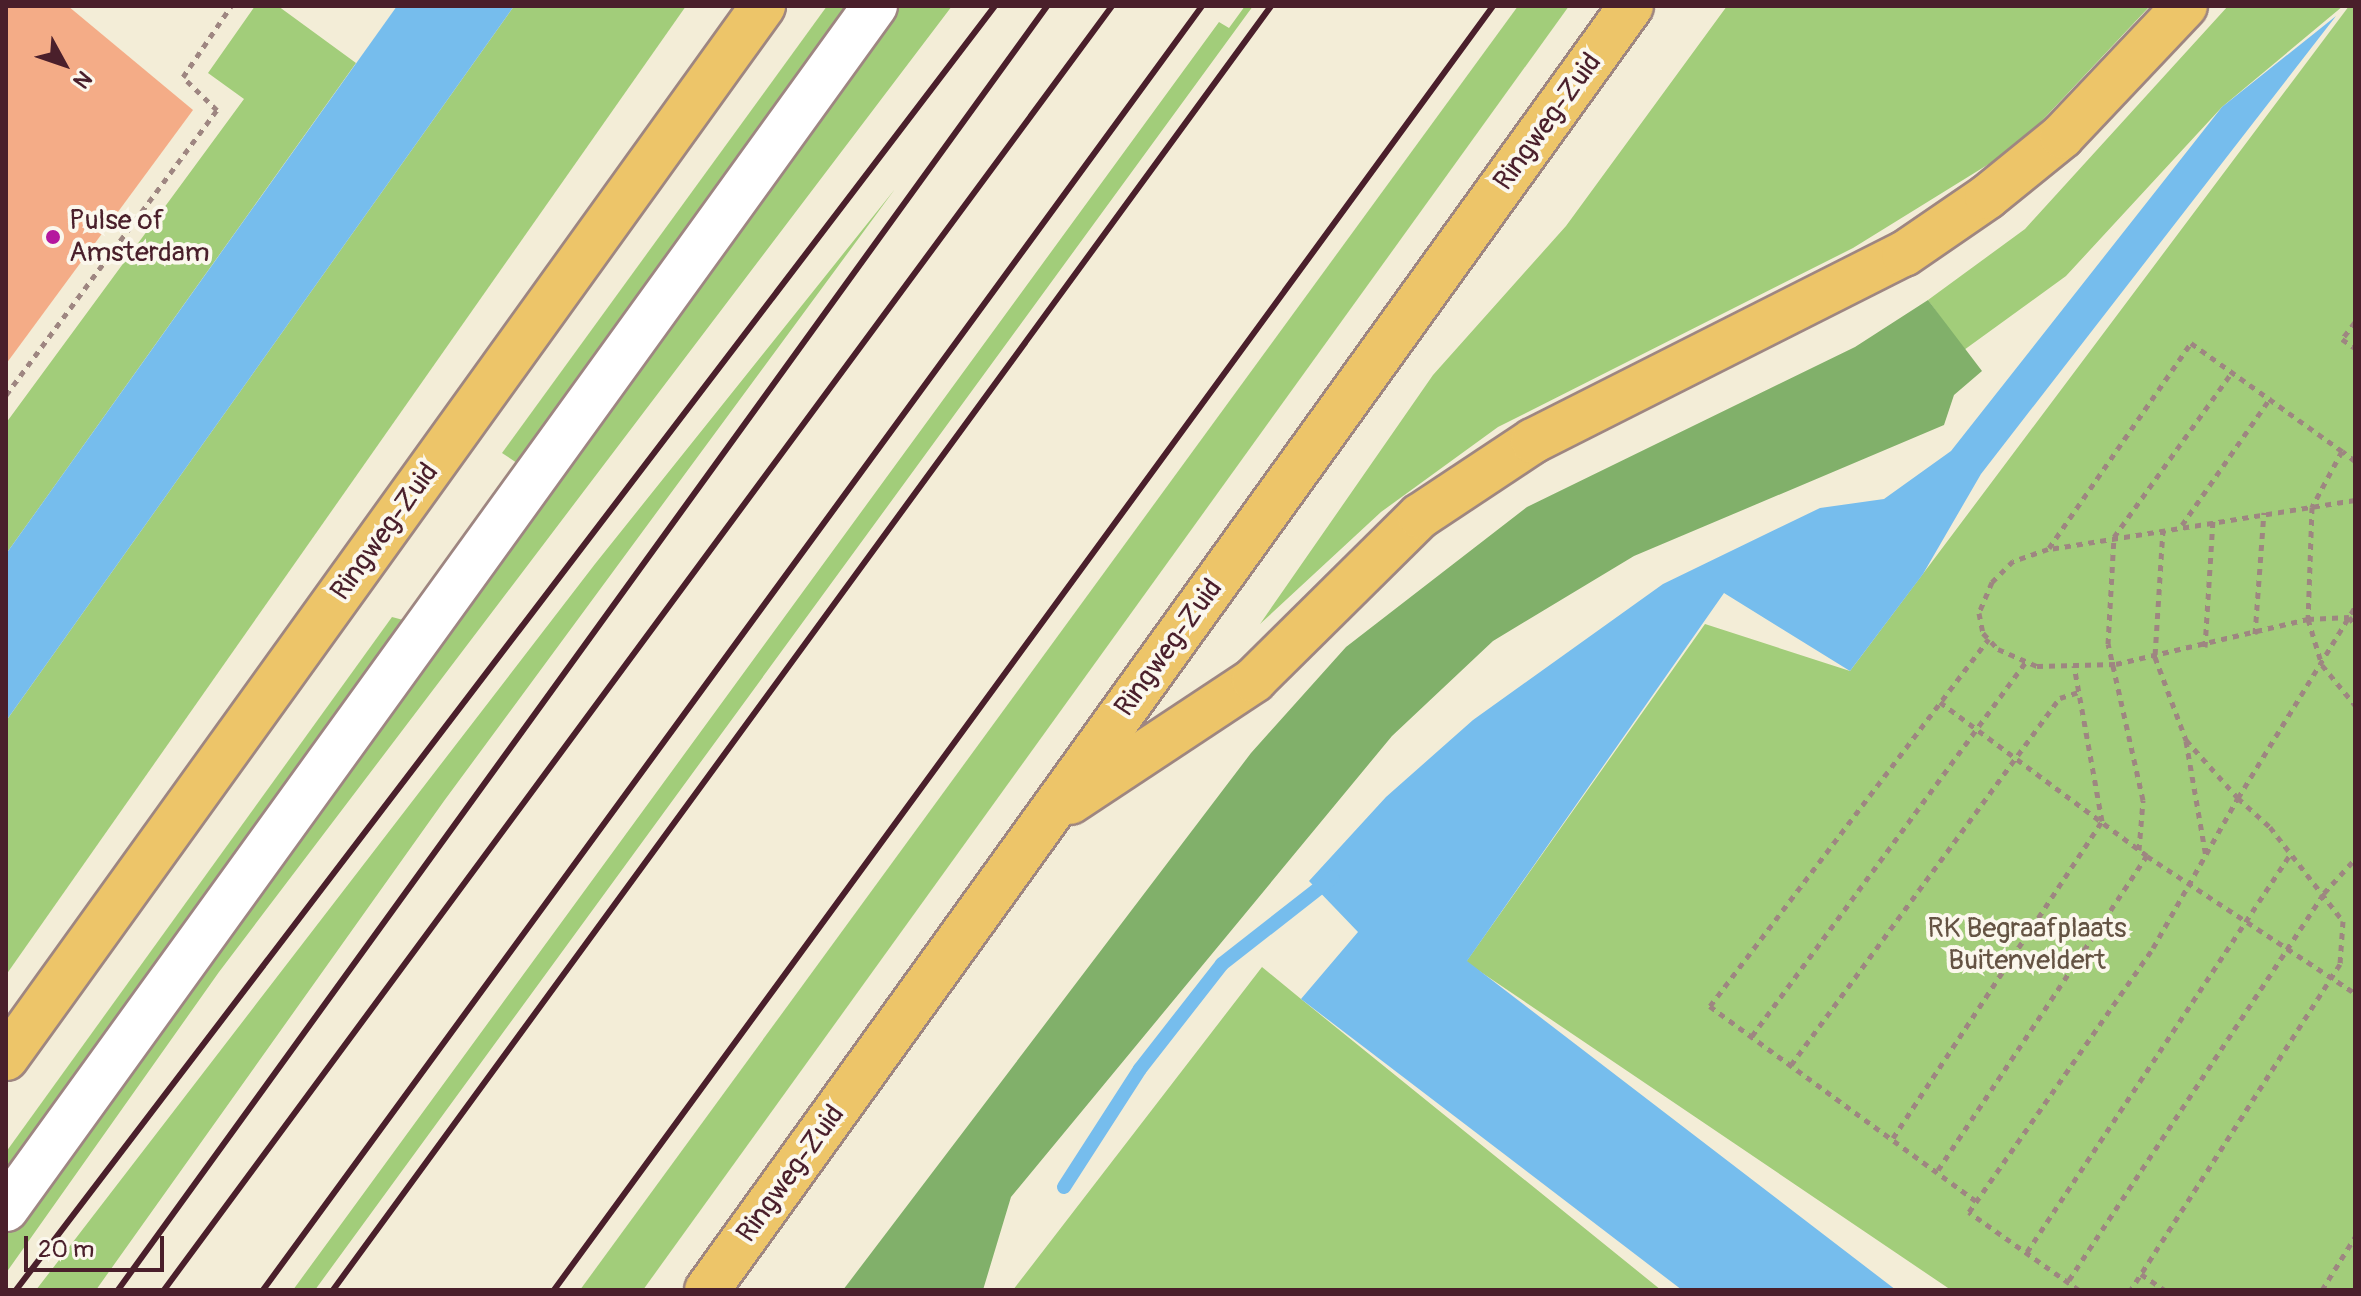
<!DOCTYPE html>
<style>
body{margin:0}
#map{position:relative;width:2361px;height:1296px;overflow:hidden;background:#f3edd7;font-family:Pangolin,sans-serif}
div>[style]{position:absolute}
.green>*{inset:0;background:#a2cd7a}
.forest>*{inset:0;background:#81b06a}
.water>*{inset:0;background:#76bded}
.stream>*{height:14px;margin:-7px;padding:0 7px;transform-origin:7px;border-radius:7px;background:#76bded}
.building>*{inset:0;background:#f4ac87}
.path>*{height:5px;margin-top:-2.5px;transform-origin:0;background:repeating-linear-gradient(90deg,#9e8681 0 6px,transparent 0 12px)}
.roads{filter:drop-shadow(2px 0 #9e8681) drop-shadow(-2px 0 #9e8681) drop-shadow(0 2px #9e8681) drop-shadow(0 -2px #9e8681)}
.minor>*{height:44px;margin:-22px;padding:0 22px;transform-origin:22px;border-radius:22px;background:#fff}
.highway>*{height:44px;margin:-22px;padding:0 22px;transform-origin:22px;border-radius:22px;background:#edc569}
.rail>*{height:6px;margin:-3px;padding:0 3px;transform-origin:3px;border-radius:3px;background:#4a1f2b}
.dots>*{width:22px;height:22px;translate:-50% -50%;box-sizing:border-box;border:4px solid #fbf7ec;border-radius:50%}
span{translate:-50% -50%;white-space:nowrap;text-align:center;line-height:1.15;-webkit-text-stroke:8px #fbf7ec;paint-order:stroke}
.street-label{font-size:28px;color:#4a1f2b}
.poi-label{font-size:28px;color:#4a1f2b}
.left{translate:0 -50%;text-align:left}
.park-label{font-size:28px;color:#645343}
.frame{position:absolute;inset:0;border:8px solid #4a1f2b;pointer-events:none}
.north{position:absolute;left:24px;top:24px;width:80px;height:80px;-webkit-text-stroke:6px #fbf7ec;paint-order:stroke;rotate:130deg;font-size:22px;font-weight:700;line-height:32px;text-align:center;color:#4a1f2b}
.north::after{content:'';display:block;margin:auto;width:28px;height:36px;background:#4a1f2b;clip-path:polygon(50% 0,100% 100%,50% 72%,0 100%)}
.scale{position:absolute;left:24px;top:1236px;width:140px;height:36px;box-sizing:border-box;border:4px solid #4a1f2b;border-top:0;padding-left:10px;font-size:24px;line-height:28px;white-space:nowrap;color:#4a1f2b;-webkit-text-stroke:6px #fbf7ec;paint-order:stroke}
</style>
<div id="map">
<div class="green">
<i style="clip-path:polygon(255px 6px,278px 6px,356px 63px,6px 554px,6px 423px,244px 99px,208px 73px)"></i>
<i style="clip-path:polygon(514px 6px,686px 6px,6px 975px,6px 721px)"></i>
<i style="clip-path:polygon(827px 6px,855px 6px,574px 396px,517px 463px,502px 453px)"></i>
<i style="clip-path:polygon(892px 6px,952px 6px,219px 972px,6px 1273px,6px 1235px)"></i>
<i style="clip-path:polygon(1245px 6px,1253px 6px,315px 1290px,293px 1290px,1219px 22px,1229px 28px)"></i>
<i style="clip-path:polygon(1518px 6px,1569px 6px,643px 1290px,580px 1290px)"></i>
<i style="clip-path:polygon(1727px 6px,2150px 6px,2018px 146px,1853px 248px,1498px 427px,1381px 512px,1260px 624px,1433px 375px,1566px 226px)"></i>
<i style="clip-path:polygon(2228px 6px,2343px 6px,2222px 107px,2066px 276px,1964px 350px,1928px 300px,2025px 229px)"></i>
<i style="clip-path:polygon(2349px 6px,2355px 6px,2355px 1290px,1951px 1290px,1466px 962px,1705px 624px,1850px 671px)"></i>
<i style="clip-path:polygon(895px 189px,444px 801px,96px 1290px,36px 1290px,595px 564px)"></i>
<i style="clip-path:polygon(392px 617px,407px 621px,6px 1185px,6px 1152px)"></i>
<i style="clip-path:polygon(1262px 967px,1301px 999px,1661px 1290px,1013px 1290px)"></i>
</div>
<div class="forest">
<i style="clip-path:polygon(1928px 300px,1982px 371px,1954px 395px,1944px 425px,1634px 556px,1493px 641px,1392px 736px,1011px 1197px,983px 1290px,843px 1290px,1251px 753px,1346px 647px,1527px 507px,1855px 347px)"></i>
</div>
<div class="water">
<i style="clip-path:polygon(397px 6px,514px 6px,6px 721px,6px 554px)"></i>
<i style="clip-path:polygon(2336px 16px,1981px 474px,1923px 574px,1850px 671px,1724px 593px,1467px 961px,1896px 1290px,1682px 1290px,1301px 999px,1358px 932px,1309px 881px,1386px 797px,1473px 720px,1663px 584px,1820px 508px,1884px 499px,1951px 451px,2222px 107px)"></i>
</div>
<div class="stream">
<i style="left:1064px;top:1187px;width:140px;rotate:-57.2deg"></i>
<i style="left:1140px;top:1069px;width:133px;rotate:-52deg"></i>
<i style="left:1222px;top:964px;width:140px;rotate:-38deg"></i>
</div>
<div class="building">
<i style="clip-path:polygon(6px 6px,68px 6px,193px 110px,6px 364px)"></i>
</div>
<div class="path">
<i style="left:2355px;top:322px;width:21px;rotate:127deg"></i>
<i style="left:2342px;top:339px;width:16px;rotate:35deg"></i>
<i style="left:6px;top:395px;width:355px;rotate:-53.5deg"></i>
<i style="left:217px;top:110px;width:47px;rotate:-135.9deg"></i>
<i style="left:183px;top:77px;width:86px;rotate:-55.9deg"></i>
<i style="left:2355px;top:461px;width:16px;rotate:-142deg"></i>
<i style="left:2342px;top:451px;width:64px;rotate:118.2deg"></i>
<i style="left:2312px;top:507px;width:112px;rotate:92deg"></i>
<i style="left:2308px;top:619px;width:48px;rotate:73.1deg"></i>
<i style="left:2322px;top:665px;width:52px;rotate:50.5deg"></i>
<i style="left:2355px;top:500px;width:311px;rotate:170.9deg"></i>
<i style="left:2048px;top:549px;width:37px;rotate:161deg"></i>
<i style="left:2013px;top:561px;width:30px;rotate:135deg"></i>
<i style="left:1992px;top:582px;width:34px;rotate:113deg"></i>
<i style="left:1979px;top:613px;width:20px;rotate:79deg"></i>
<i style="left:1983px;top:633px;width:22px;rotate:47deg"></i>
<i style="left:1998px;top:649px;width:43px;rotate:23.6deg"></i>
<i style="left:2037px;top:666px;width:79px;rotate:-1.5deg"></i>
<i style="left:2116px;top:664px;width:197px;rotate:-13.2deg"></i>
<i style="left:2308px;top:619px;width:41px;rotate:-2.8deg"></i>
<i style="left:2349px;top:617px;width:10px;rotate:53deg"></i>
<i style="left:2182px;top:525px;width:156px;rotate:-55.2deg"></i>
<i style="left:2163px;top:529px;width:128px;rotate:93.6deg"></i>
<i style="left:2155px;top:657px;width:89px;rotate:69.5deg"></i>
<i style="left:2186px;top:740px;width:78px;rotate:48.1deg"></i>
<i style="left:2238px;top:798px;width:224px;rotate:-58.5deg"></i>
<i style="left:2049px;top:548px;width:249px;rotate:-55.3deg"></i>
<i style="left:2191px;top:343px;width:186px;rotate:35.6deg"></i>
<i style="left:2255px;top:634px;width:122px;rotate:-85.8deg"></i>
<i style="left:2205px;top:647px;width:127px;rotate:-86.4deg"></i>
<i style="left:1940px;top:702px;width:258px;rotate:36.6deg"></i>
<i style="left:2147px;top:856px;width:249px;rotate:33.4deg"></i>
<i style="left:2186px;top:741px;width:118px;rotate:80.2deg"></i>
<i style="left:2139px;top:850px;width:50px;rotate:-85.4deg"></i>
<i style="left:2143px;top:800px;width:160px;rotate:-102.6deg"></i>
<i style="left:2108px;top:644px;width:107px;rotate:-86.8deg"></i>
<i style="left:2114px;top:537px;width:204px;rotate:-54.4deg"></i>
<i style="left:1752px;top:1036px;width:464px;rotate:-53.8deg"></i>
<i style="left:1791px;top:1065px;width:455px;rotate:-53.8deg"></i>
<i style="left:2060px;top:698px;width:20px;rotate:-18deg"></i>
<i style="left:1893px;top:1138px;width:380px;rotate:-56.6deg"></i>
<i style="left:2102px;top:821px;width:158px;rotate:-100.2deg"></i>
<i style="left:1938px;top:1170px;width:377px;rotate:-56.4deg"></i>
<i style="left:1976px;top:1201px;width:330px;rotate:-143.8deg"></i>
<i style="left:1710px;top:1006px;width:461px;rotate:-52.8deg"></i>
<i style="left:2027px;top:1252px;width:478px;rotate:-56.5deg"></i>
<i style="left:2141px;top:1274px;width:29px;rotate:34deg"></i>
<i style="left:2069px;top:1280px;width:463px;rotate:-56.6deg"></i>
<i style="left:2324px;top:893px;width:46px;rotate:-47.6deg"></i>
<i style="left:2079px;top:1290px;width:135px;rotate:-144.7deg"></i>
<i style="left:1969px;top:1212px;width:322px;rotate:-55.1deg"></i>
<i style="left:2153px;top:948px;width:172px;rotate:-60.5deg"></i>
<i style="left:2238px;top:798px;width:43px;rotate:42.2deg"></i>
<i style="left:2270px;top:827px;width:119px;rotate:52.2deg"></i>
<i style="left:2343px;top:921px;width:43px;rotate:94deg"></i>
<i style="left:2340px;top:964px;width:387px;rotate:122.7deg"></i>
<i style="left:2322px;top:1290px;width:62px;rotate:-58.1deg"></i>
</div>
<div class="roads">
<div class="minor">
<i style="left:6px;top:1209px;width:1484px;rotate:-54.16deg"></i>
</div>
<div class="highway">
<i style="left:1070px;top:802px;width:221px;rotate:-33.5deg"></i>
<i style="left:1254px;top:680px;width:233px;rotate:-44.7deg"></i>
<i style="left:1420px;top:516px;width:136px;rotate:-33.6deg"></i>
<i style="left:1533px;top:441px;width:415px;rotate:-26.8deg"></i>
<i style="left:1904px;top:254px;width:101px;rotate:-34.5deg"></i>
<i style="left:1987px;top:197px;width:97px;rotate:-39.1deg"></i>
<i style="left:2062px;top:136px;width:179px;rotate:-46.6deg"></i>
<i style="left:6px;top:1058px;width:1296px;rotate:-54.26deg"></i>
<i style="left:707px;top:1290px;width:1582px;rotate:-54.26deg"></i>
</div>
</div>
<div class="rail">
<i style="left:16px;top:1290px;width:1615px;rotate:-52.68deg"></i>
<i style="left:118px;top:1290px;width:1585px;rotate:-54.11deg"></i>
<i style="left:164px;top:1290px;width:1596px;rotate:-53.56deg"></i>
<i style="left:263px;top:1290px;width:1591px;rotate:-53.82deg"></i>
<i style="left:333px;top:1290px;width:1590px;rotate:-53.85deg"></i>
<i style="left:554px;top:1290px;width:1591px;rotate:-53.82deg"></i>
</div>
<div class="dots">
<i style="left:53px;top:237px;background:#b5179e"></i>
</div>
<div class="street-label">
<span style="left:1548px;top:122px;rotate:-54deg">Ringweg-Zuid</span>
<span style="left:385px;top:532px;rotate:-54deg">Ringweg-Zuid</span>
<span style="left:1169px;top:648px;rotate:-54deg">Ringweg-Zuid</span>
<span style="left:791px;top:1174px;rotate:-54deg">Ringweg-Zuid</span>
</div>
<div class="poi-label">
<span class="left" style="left:69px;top:237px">Pulse of<br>Amsterdam</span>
</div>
<div class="park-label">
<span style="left:2027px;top:945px">RK Begraafplaats<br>Buitenveldert</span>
</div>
<div class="frame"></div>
<div class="north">N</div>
<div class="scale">20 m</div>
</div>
